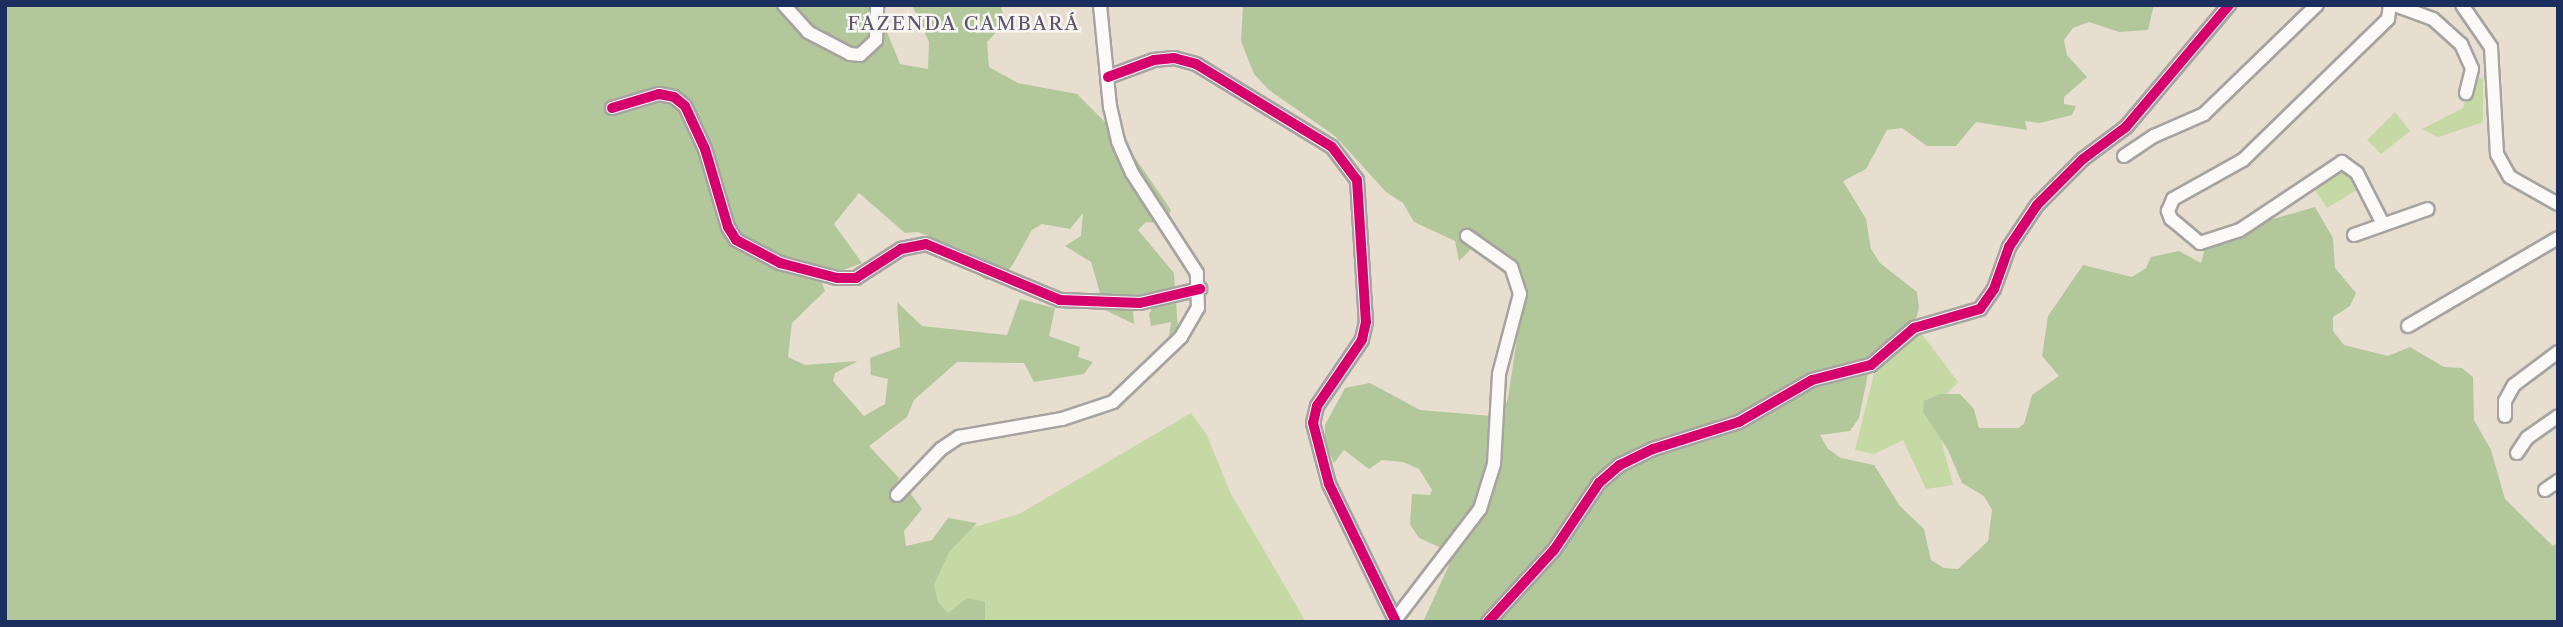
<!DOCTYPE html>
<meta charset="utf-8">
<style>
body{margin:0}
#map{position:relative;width:2563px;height:627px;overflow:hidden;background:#e8ded0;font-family:"Libre Caslon Text",serif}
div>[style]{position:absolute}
.green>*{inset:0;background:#c5d9a5}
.forest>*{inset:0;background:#b2c89b}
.roads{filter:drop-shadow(2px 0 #a6a3a0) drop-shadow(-2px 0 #a6a3a0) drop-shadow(0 2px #a6a3a0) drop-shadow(0 -2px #a6a3a0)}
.minor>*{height:12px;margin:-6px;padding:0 6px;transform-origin:6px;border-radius:6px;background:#fcfaf8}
.cycleway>*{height:10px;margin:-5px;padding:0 5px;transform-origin:5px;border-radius:5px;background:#d6006c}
span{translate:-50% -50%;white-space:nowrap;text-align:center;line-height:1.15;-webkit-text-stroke:5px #f6f6f2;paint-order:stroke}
.neighbourhood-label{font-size:19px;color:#61526d;letter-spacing:2px}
.frame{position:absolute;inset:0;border:7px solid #1b2f5e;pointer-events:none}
</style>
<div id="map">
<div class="green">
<i style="clip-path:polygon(2472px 76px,2483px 79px,2483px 122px,2438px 137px,2422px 129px,2463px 108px)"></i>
<i style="clip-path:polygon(2395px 112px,2410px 131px,2381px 154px,2367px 140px)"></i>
<i style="clip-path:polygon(2345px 168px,2360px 188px,2327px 208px,2315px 190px)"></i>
<i style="clip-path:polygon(1921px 333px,1958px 382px,1943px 398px,1938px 428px,1953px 485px,1926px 489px,1903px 440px,1874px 454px,1855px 450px,1875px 370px,1906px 339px)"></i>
<i style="clip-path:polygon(1191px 413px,1207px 435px,1230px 492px,1306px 622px,906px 622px,916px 579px,971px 528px,1019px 514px)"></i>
</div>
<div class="forest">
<i style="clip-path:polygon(5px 5px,876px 5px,900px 64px,928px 69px,929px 42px,912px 5px,1000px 5px,1006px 22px,987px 42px,989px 67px,1018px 83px,1077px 94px,1122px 139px,1171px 210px,1166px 224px,1146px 222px,1138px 230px,1174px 273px,1178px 329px,1168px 343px,1171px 322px,1151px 326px,1149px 314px,1156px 301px,1141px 300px,1133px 311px,1134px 324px,1105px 310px,1091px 262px,1065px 246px,1081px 236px,1083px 213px,1070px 229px,1042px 224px,1032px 230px,1012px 266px,1001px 278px,986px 280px,973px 271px,965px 251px,918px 232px,905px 233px,859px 193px,834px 224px,862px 263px,843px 270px,817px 270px,825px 291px,792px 323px,788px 357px,805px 365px,858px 361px,835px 373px,833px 381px,864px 416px,885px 404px,888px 379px,871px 375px,870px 358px,900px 347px,897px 302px,922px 326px,1007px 335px,1020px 299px,1055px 308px,1049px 336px,1080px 347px,1078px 357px,1093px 362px,1084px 374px,1034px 382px,1024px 363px,957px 362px,914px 400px,907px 417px,869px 446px,899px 478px,889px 496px,896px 498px,913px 487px,911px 494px,922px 509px,904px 531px,906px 546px,932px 540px,948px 518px,977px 523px,949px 552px,934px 585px,938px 602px,948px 613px,967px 598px,985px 602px,985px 622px,5px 622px)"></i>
<i style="clip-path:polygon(1243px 5px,2154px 5px,2148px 30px,2119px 32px,2089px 22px,2073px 28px,2064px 40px,2067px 55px,2087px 77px,2064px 97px,2064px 104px,2076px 106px,2072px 115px,2040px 123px,2025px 121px,2027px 130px,1976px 122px,1956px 146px,1927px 146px,1902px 128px,1887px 130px,1866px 169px,1843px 181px,1866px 219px,1871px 249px,1880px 263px,1917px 292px,1919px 307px,1915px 323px,1869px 369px,1859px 418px,1850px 431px,1820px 435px,1828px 449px,1841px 458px,1874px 465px,1900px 506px,1924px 529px,1931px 560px,1944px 568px,1958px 569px,1988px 541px,1992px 510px,1984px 496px,1962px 483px,1948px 450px,1923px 412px,1924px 401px,1940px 394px,1960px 394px,1974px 409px,1979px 428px,2018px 428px,2024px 424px,2032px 395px,2059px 376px,2042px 356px,2048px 316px,2083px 265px,2132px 277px,2146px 268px,2151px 257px,2179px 251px,2201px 263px,2205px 248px,2262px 222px,2315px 207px,2333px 238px,2335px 268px,2356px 293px,2350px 306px,2333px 317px,2333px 331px,2344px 345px,2388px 356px,2410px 347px,2444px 367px,2462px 368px,2473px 377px,2474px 420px,2491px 450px,2505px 499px,2553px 546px,2558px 542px,2558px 622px,1423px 622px,1449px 565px,1446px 550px,1419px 538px,1410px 524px,1412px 494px,1430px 495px,1432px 490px,1419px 469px,1403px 462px,1382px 460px,1369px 469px,1344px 450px,1334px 463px,1325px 443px,1325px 425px,1345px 388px,1370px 383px,1420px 410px,1492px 416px,1488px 457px,1508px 398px,1523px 299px,1507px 267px,1483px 250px,1471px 249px,1459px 261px,1455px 241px,1414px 222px,1403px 203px,1386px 192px,1335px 136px,1269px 90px,1254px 74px,1241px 41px)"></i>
</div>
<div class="roads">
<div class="minor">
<i style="left:784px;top:5px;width:36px;rotate:48deg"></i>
<i style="left:808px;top:32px;width:47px;rotate:27.6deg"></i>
<i style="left:850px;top:54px;width:10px;rotate:6deg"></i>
<i style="left:860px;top:55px;width:22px;rotate:-43deg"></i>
<i style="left:876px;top:40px;width:35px;rotate:-88deg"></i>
<i style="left:2395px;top:5px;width:40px;rotate:20.2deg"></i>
<i style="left:2433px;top:19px;width:38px;rotate:42deg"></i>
<i style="left:2461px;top:44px;width:27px;rotate:66deg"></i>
<i style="left:2472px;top:69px;width:25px;rotate:104deg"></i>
<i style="left:2462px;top:5px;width:51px;rotate:55.4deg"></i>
<i style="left:2491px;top:47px;width:107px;rotate:86.8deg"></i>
<i style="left:2497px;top:154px;width:26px;rotate:61deg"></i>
<i style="left:2510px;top:177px;width:55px;rotate:29.4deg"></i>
<i style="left:1108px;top:77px;width:49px;rotate:-20.3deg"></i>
<i style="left:1154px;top:60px;width:20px;rotate:-6deg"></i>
<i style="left:1174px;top:58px;width:23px;rotate:15deg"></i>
<i style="left:1196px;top:64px;width:159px;rotate:31.4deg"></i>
<i style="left:1332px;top:147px;width:41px;rotate:52.9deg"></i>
<i style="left:1357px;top:180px;width:142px;rotate:86.4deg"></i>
<i style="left:1366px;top:322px;width:18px;rotate:103deg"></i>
<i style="left:1362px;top:340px;width:80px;rotate:124.3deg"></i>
<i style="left:1317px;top:406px;width:17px;rotate:103deg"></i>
<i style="left:1313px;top:423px;width:63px;rotate:75.3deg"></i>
<i style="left:1329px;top:484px;width:153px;rotate:64.1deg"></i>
<i style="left:612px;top:108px;width:49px;rotate:-16.6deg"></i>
<i style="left:659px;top:94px;width:15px;rotate:11deg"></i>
<i style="left:674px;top:97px;width:14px;rotate:39deg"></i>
<i style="left:685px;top:106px;width:47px;rotate:65.1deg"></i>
<i style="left:705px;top:149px;width:81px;rotate:73.6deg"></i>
<i style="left:728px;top:227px;width:15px;rotate:58deg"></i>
<i style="left:736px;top:240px;width:50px;rotate:27.6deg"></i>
<i style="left:780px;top:263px;width:59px;rotate:14.7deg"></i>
<i style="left:837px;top:278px;width:19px"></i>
<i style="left:856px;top:278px;width:54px;rotate:-32.8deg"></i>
<i style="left:901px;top:249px;width:25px;rotate:-11deg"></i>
<i style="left:926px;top:244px;width:145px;rotate:22.7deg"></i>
<i style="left:1060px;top:300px;width:80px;rotate:2.1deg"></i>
<i style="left:1140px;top:303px;width:62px;rotate:-13.1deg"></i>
<i style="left:2124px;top:156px;width:36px;rotate:-34deg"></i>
<i style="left:2154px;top:136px;width:55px;rotate:-23.7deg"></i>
<i style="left:2204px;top:114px;width:157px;rotate:-44deg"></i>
<i style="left:2383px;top:224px;width:57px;rotate:-117deg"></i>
<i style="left:2357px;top:173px;width:19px;rotate:-144deg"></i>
<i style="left:2342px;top:162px;width:123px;rotate:146.3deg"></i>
<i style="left:2240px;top:230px;width:42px;rotate:162deg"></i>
<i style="left:2200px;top:243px;width:38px;rotate:-140deg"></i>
<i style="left:2171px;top:219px;width:9px;rotate:-111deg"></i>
<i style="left:2168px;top:211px;width:13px;rotate:-67deg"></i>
<i style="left:2173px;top:199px;width:80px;rotate:-29.1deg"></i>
<i style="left:2243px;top:160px;width:202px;rotate:-44.2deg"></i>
<i style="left:2388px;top:19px;width:14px;rotate:-82deg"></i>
<i style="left:2354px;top:235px;width:78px;rotate:-19.4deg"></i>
<i style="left:2408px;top:326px;width:174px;rotate:-30.4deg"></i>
<i style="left:2505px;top:416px;width:15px;rotate:-90deg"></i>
<i style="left:2505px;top:401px;width:18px;rotate:-61deg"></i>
<i style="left:2514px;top:385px;width:55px;rotate:-36.9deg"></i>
<i style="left:2517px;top:453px;width:18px;rotate:-56deg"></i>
<i style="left:2527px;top:438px;width:38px;rotate:-35deg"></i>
<i style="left:2545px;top:490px;width:16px;rotate:-35deg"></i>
<i style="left:897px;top:495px;width:64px;rotate:-46.3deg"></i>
<i style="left:941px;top:449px;width:22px;rotate:-34deg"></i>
<i style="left:959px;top:437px;width:105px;rotate:-9.9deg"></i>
<i style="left:1062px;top:419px;width:54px;rotate:-18.4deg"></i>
<i style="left:1113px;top:402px;width:94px;rotate:-43.7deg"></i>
<i style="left:1181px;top:337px;width:34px;rotate:-60deg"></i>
<i style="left:1198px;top:308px;width:35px;rotate:-92deg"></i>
<i style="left:1197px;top:273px;width:119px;rotate:-123deg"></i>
<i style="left:1132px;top:173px;width:35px;rotate:-114deg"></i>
<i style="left:1118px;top:141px;width:35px;rotate:-103deg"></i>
<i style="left:1110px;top:107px;width:102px;rotate:-95.6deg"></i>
<i style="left:1395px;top:620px;width:140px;rotate:-52.6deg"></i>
<i style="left:1480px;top:509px;width:47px;rotate:-72.7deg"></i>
<i style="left:1494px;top:464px;width:90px;rotate:-86.8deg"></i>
<i style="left:1499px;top:374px;width:83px;rotate:-75.3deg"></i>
<i style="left:1520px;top:294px;width:28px;rotate:-108deg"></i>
<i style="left:1511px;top:267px;width:54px;rotate:-144.8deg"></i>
<i style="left:1488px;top:622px;width:98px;rotate:-47.5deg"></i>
<i style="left:1554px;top:550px;width:81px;rotate:-56.1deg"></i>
<i style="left:1599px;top:483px;width:28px;rotate:-41deg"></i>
<i style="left:1620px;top:465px;width:37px;rotate:-26deg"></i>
<i style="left:1653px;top:449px;width:90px;rotate:-17.4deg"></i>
<i style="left:1739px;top:422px;width:84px;rotate:-29.9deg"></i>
<i style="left:1812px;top:380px;width:61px;rotate:-14.3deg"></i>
<i style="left:1871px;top:365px;width:57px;rotate:-40.7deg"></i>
<i style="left:1914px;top:328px;width:69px;rotate:-16.1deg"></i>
<i style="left:1980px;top:309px;width:24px;rotate:-55deg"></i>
<i style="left:1994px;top:289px;width:45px;rotate:-70.3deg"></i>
<i style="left:2009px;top:247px;width:50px;rotate:-56.3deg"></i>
<i style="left:2037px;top:205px;width:65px;rotate:-45deg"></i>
<i style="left:2083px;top:159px;width:54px;rotate:-36.7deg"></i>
<i style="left:2126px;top:127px;width:160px;rotate:-49.8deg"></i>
</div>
</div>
<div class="cycleway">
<i style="left:1108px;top:77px;width:49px;rotate:-20.3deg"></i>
<i style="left:1154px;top:60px;width:20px;rotate:-6deg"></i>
<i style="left:1174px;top:58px;width:23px;rotate:15deg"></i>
<i style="left:1196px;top:64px;width:159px;rotate:31.4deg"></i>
<i style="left:1332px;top:147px;width:41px;rotate:52.9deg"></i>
<i style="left:1357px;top:180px;width:142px;rotate:86.4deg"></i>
<i style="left:1366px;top:322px;width:18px;rotate:103deg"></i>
<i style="left:1362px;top:340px;width:80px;rotate:124.3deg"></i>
<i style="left:1317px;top:406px;width:17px;rotate:103deg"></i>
<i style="left:1313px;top:423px;width:63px;rotate:75.3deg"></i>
<i style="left:1329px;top:484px;width:153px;rotate:64.1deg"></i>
<i style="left:612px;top:108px;width:49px;rotate:-16.6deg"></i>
<i style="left:659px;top:94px;width:15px;rotate:11deg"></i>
<i style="left:674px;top:97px;width:14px;rotate:39deg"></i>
<i style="left:685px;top:106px;width:47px;rotate:65.1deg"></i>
<i style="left:705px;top:149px;width:81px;rotate:73.6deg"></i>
<i style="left:728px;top:227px;width:15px;rotate:58deg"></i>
<i style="left:736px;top:240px;width:50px;rotate:27.6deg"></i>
<i style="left:780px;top:263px;width:59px;rotate:14.7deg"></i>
<i style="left:837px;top:278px;width:19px"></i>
<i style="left:856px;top:278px;width:54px;rotate:-32.8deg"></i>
<i style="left:901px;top:249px;width:25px;rotate:-11deg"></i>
<i style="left:926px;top:244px;width:145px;rotate:22.7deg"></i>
<i style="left:1060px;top:300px;width:80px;rotate:2.1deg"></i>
<i style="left:1140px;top:303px;width:62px;rotate:-13.1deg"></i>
<i style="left:1488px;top:622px;width:98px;rotate:-47.5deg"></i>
<i style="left:1554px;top:550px;width:81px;rotate:-56.1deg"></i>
<i style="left:1599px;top:483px;width:28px;rotate:-41deg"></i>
<i style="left:1620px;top:465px;width:37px;rotate:-26deg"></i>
<i style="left:1653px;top:449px;width:90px;rotate:-17.4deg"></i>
<i style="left:1739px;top:422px;width:84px;rotate:-29.9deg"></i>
<i style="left:1812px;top:380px;width:61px;rotate:-14.3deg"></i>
<i style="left:1871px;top:365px;width:57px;rotate:-40.7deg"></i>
<i style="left:1914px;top:328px;width:69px;rotate:-16.1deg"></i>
<i style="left:1980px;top:309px;width:24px;rotate:-55deg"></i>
<i style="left:1994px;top:289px;width:45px;rotate:-70.3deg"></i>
<i style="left:2009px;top:247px;width:50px;rotate:-56.3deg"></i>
<i style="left:2037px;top:205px;width:65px;rotate:-45deg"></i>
<i style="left:2083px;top:159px;width:54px;rotate:-36.7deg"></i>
<i style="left:2126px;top:127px;width:160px;rotate:-49.8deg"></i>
</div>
<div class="neighbourhood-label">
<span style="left:964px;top:24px">FAZENDA CAMBARÁ</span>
</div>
<div class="frame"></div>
</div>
